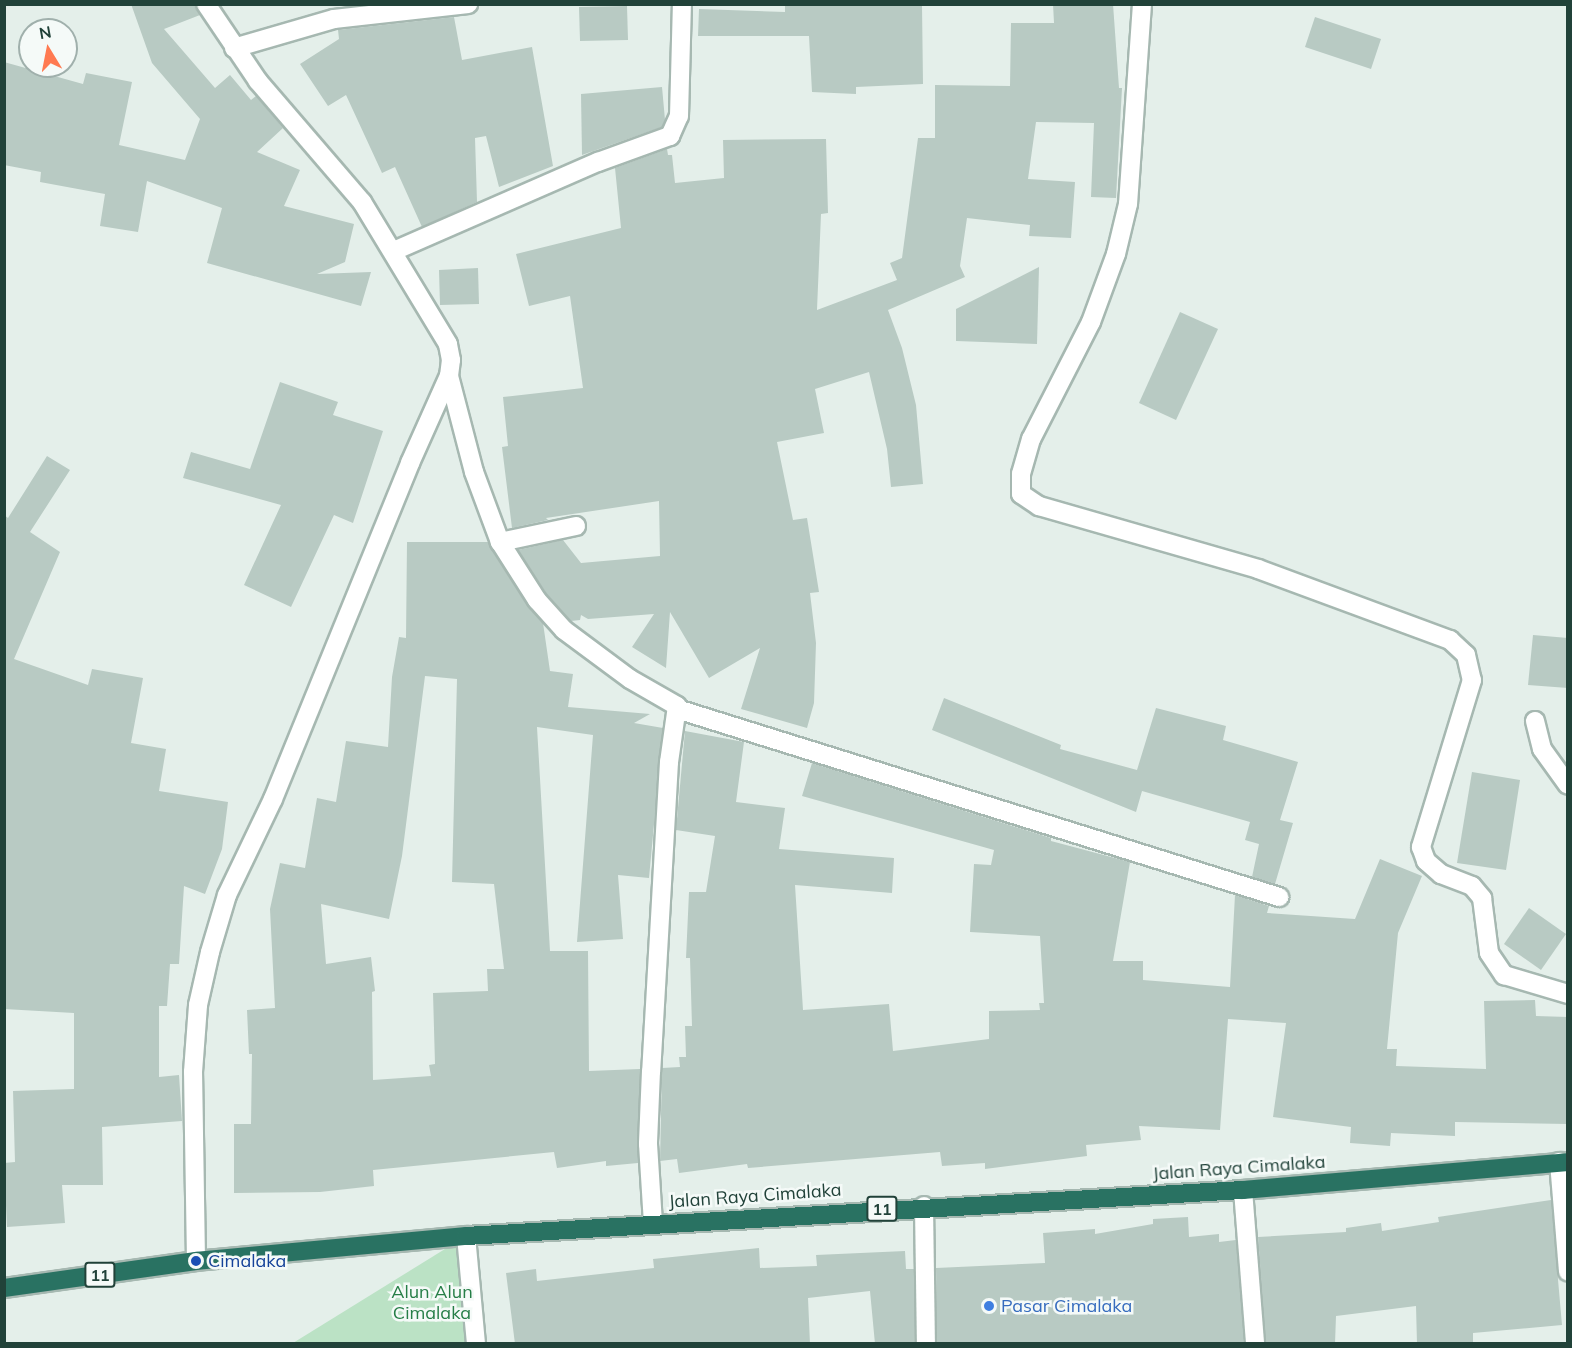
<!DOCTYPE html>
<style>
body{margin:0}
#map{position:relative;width:1572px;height:1348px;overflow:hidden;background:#e4efea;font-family:Mulish,sans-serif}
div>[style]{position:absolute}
.green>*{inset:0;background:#bbe2c5}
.building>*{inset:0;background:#b8cac3}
.roads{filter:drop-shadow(2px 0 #a6b8b1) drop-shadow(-2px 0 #a6b8b1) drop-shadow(0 2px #a6b8b1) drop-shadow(0 -2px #a6b8b1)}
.street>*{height:18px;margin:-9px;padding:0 9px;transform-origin:9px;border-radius:9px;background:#fff}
.secondary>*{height:18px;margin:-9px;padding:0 9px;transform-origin:9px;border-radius:9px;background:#fff}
.highway>*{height:18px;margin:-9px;padding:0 9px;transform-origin:9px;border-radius:9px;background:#297262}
.dots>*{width:16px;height:16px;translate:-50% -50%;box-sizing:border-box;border:3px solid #f5faf8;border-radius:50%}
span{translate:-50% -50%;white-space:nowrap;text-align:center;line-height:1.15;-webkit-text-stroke:5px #f5faf8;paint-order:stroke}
.shield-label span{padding:2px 4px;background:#f5faf8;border:2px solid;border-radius:4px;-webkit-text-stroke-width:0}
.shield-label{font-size:16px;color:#214239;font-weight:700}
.street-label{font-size:18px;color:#214239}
.transit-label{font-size:18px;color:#164399}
.left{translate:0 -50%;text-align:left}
.park-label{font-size:18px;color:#267e47}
.shop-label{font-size:18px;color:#366cbe}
.frame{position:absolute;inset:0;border:6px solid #214239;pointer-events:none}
.north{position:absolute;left:18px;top:18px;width:60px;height:60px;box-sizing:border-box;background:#f5faf8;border:2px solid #a0b0ac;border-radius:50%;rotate:350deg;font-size:16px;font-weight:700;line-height:24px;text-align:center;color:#214239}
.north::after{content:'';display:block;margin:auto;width:21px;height:27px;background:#ff7a51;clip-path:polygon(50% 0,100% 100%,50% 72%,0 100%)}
</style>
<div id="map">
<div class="green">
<i style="clip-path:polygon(466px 1236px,476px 1343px,293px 1343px)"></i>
</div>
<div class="building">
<i style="clip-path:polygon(131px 4px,195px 4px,200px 15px,164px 29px,215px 88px,230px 75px,251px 100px,256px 96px,283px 128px,257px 152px,300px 170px,284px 206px,354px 224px,345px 262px,317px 274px,371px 272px,361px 306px,207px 263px,222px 208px,147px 181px,138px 232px,100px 226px,105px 194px,40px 182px,41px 172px,4px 165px,4px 62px,83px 84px,86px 73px,132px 82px,119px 145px,185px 160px,200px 119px,152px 63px)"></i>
<i style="clip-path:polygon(785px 4px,922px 5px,923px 84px,856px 87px,856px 94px,812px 92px,809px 36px,698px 36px,699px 9px,785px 12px)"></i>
<i style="clip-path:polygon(1053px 4px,1113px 4px,1119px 88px,1122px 88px,1116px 198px,1091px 197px,1094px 123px,1036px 122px,1028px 179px,1075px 182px,1071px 238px,1029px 236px,1030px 225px,967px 218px,960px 266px,965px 277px,888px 310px,902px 348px,916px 405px,923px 484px,891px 487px,887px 449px,869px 372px,815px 389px,824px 433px,777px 442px,793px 520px,807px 518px,819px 592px,810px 593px,816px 643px,814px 703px,807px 728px,741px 709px,760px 648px,709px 678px,670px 612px,666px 668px,632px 647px,654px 614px,588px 619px,581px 615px,580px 620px,571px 621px,546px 593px,518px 550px,563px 540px,581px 563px,660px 556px,659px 501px,546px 518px,548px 520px,512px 528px,502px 447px,508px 446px,503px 397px,583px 388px,570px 296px,529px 306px,516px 254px,621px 228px,615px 168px,667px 149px,668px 155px,672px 155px,675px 183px,724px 178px,723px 140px,826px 139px,828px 213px,821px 214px,817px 310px,897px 280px,890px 263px,902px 258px,918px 138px,935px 138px,935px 85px,1010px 86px,1011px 23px,1054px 23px)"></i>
<i style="clip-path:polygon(627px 6px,628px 40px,580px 41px,579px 7px)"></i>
<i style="clip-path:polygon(454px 17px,462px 60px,532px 47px,553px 166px,499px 187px,486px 136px,475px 138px,477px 202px,422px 227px,395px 167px,382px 173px,346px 95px,328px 106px,300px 64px,339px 39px,338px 30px)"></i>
<i style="clip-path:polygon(1315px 17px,1381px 39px,1371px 69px,1305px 47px)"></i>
<i style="clip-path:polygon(662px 87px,665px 120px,662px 127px,582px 155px,581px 94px)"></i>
<i style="clip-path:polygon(1039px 267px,1037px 344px,956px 341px,956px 309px)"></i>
<i style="clip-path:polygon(478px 268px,479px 304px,440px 305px,439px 270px)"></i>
<i style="clip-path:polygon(1180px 312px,1218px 329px,1176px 420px,1139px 403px)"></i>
<i style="clip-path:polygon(280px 382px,338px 402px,333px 415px,383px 431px,353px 523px,334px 515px,291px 607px,244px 585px,281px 505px,183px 478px,191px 452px,250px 469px)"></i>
<i style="clip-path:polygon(47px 456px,70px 470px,30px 532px,60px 552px,14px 659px,88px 685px,92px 669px,143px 678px,131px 743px,166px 749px,159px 791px,228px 802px,222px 849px,205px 894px,184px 886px,179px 964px,170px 964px,167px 1006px,159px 1006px,159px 1077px,179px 1075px,182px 1121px,102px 1127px,103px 1185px,62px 1185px,65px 1223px,7px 1227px,4px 1163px,15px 1162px,13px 1091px,74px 1089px,74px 1013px,4px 1009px,4px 515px,8px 518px)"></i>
<i style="clip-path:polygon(evenodd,407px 542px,488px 542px,543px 623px,550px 671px,573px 674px,568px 707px,650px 714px,634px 723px,663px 728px,649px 878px,618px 875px,623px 939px,577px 942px,593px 735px,537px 727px,550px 951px,588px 951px,589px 1071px,640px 1069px,638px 1163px,606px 1166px,606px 1161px,557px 1168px,554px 1152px,373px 1170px,374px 1186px,320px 1192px,234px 1193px,234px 1124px,251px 1124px,252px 1054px,249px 1054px,247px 1010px,275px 1008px,270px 909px,280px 863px,305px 868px,317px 798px,336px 802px,346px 741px,388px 747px,392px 677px,399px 637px,406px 638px,407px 542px,425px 676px,457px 679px,452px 882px,494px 884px,504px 969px,487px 969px,488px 991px,433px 993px,435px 1064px,429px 1065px,431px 1076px,373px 1080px,372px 992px,375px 991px,371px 957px,326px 964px,321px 904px,389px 919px,402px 856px,425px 676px)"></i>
<i style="clip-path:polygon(1533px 635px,1568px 638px,1568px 688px,1528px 685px)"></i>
<i style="clip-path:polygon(944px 698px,1061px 745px,1060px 749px,1137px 770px,1156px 708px,1226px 726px,1223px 740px,1298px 762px,1280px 820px,1293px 823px,1275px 884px,1252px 877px,1259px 844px,1245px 840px,1250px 822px,1142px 791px,1136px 812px,932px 730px)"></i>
<i style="clip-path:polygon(685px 731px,744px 742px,736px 802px,785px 808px,779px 849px,894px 858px,892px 893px,795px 885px,803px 1010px,889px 1004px,893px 1051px,989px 1039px,989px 1011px,1040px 1010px,1039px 1003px,1044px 1003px,1040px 936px,970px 932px,974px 864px,991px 865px,994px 850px,802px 796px,812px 763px,1051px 838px,1051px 841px,1130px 862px,1113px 961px,1143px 961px,1143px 980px,1230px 987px,1235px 895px,1269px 906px,1267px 913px,1355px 919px,1380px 859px,1422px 876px,1398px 933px,1387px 1049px,1397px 1049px,1396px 1066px,1486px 1069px,1484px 1001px,1535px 1000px,1536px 1016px,1568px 1017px,1568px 1124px,1455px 1122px,1455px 1136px,1391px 1133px,1390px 1146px,1350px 1143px,1351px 1127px,1273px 1117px,1286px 1023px,1228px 1019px,1220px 1130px,1139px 1126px,1141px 1140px,1086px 1145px,1087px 1156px,985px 1169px,985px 1163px,942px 1166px,940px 1152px,748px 1168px,747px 1164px,679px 1173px,677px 1159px,660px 1161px,662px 1068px,680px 1067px,679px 1057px,686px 1057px,685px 1026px,692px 1026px,690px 958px,686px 958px,689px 892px,706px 892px,715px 836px,676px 830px)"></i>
<i style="clip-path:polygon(1472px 772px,1520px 780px,1506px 870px,1457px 863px)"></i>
<i style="clip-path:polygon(1529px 908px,1566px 934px,1541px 970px,1504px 944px)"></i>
<i style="clip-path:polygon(1551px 1200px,1562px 1325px,1473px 1333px,1473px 1344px,1417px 1344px,1416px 1306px,1336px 1316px,1335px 1344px,1266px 1344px,1258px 1237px,1346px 1232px,1346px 1228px,1381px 1223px,1382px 1231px,1439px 1222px,1438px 1217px)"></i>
<i style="clip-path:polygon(1188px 1217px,1189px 1237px,1219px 1234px,1219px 1242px,1236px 1240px,1244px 1344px,937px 1344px,936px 1268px,1045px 1263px,1043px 1233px,1095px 1229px,1095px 1234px,1153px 1224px,1153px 1219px)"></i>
<i style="clip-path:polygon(759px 1248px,760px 1268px,817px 1266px,816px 1255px,905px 1251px,906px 1269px,914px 1269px,915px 1344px,875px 1344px,870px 1291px,808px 1298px,810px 1344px,515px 1344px,506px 1273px,536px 1269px,537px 1281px,654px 1268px,653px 1259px)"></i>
</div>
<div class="roads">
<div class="street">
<i style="left:1142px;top:4px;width:200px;rotate:94deg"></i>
<i style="left:1128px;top:204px;width:51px;rotate:103.5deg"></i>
<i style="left:1116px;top:254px;width:72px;rotate:110.2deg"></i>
<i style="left:1091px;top:322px;width:131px;rotate:117.1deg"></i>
<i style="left:1031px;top:439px;width:36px;rotate:106deg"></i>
<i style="left:1021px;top:474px;width:20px;rotate:90deg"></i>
<i style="left:1021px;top:494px;width:22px;rotate:34deg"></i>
<i style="left:1039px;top:506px;width:228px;rotate:16deg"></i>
<i style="left:1258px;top:569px;width:205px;rotate:20.3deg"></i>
<i style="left:1450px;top:640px;width:22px;rotate:43deg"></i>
<i style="left:1466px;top:655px;width:26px;rotate:77deg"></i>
<i style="left:1472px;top:680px;width:175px;rotate:107deg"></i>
<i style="left:1421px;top:847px;width:15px;rotate:70deg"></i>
<i style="left:1426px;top:861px;width:20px;rotate:41deg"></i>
<i style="left:1441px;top:874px;width:33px;rotate:21deg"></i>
<i style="left:1472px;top:886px;width:16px;rotate:50deg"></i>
<i style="left:1482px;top:898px;width:55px;rotate:82.7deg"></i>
<i style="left:1489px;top:953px;width:27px;rotate:56deg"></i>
<i style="left:1504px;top:975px;width:67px;rotate:16.5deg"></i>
<i style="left:234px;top:48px;width:104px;rotate:-16.2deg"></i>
<i style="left:334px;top:19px;width:135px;rotate:-6.4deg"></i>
<i style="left:394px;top:251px;width:223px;rotate:-23.6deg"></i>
<i style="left:598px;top:162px;width:77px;rotate:-19.9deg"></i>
<i style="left:670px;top:136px;width:22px;rotate:-66deg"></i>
<i style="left:679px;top:116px;width:112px;rotate:-88.5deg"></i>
<i style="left:449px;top:376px;width:99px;rotate:75.4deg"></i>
<i style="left:474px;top:472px;width:75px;rotate:69.6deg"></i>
<i style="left:576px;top:526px;width:78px;rotate:168.1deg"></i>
<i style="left:500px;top:542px;width:69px;rotate:57.5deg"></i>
<i style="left:537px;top:600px;width:40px;rotate:48deg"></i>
<i style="left:564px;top:630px;width:82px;rotate:36.6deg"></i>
<i style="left:630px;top:679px;width:54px;rotate:29.9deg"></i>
<i style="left:677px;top:706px;width:57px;rotate:98.1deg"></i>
<i style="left:669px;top:762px;width:310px;rotate:93.3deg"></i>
<i style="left:651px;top:1071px;width:73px;rotate:92.4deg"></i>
<i style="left:648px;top:1144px;width:80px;rotate:86.4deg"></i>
<i style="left:677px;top:709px;width:631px;rotate:17.34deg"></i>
<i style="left:1535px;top:721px;width:29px;rotate:76deg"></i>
<i style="left:1542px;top:749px;width:44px;rotate:54.2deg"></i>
<i style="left:1559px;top:1162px;width:110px;rotate:85.3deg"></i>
<i style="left:1243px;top:1190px;width:154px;rotate:85.5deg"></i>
<i style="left:924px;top:1206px;width:138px;rotate:89.2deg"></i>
<i style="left:466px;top:1236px;width:108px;rotate:84.7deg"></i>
</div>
<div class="secondary">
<i style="left:196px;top:1261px;width:189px;rotate:-90.9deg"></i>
<i style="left:193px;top:1072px;width:67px;rotate:-85.7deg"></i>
<i style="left:198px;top:1005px;width:54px;rotate:-77.2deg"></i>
<i style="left:210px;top:952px;width:59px;rotate:-73.4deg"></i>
<i style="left:227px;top:895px;width:106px;rotate:-64.4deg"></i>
<i style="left:273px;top:799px;width:363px;rotate:-67.8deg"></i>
<i style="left:410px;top:463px;width:95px;rotate:-65.9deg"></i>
<i style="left:449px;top:376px;width:16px;rotate:-83deg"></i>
<i style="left:451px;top:360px;width:16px;rotate:-101deg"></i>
<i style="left:448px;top:344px;width:166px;rotate:-121.2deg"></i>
<i style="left:362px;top:202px;width:160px;rotate:-130.7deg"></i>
<i style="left:258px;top:81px;width:93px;rotate:-124deg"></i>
</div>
<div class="highway">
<i style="left:4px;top:1288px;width:194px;rotate:-8deg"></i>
<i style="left:196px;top:1261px;width:271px;rotate:-5.3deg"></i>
<i style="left:466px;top:1236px;width:778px;rotate:-3.39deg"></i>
<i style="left:1243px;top:1190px;width:326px;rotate:-4.9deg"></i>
</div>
</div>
<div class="dots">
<i style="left:196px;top:1261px;background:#1a4fb4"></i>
<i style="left:989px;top:1306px;background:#3f7fe0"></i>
</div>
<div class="shield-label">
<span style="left:882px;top:1209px">11</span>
<span style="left:100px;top:1275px">11</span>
</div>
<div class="street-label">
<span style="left:1239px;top:1168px;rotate:-4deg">Jalan Raya Cimalaka</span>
<span style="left:755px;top:1196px;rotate:-4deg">Jalan Raya Cimalaka</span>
</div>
<div class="transit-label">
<span class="left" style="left:208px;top:1261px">Cimalaka</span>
</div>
<div class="park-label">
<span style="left:432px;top:1303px">Alun Alun<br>Cimalaka</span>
</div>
<div class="shop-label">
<span class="left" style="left:1001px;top:1306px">Pasar Cimalaka</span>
</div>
<div class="frame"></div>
<div class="north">N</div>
</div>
